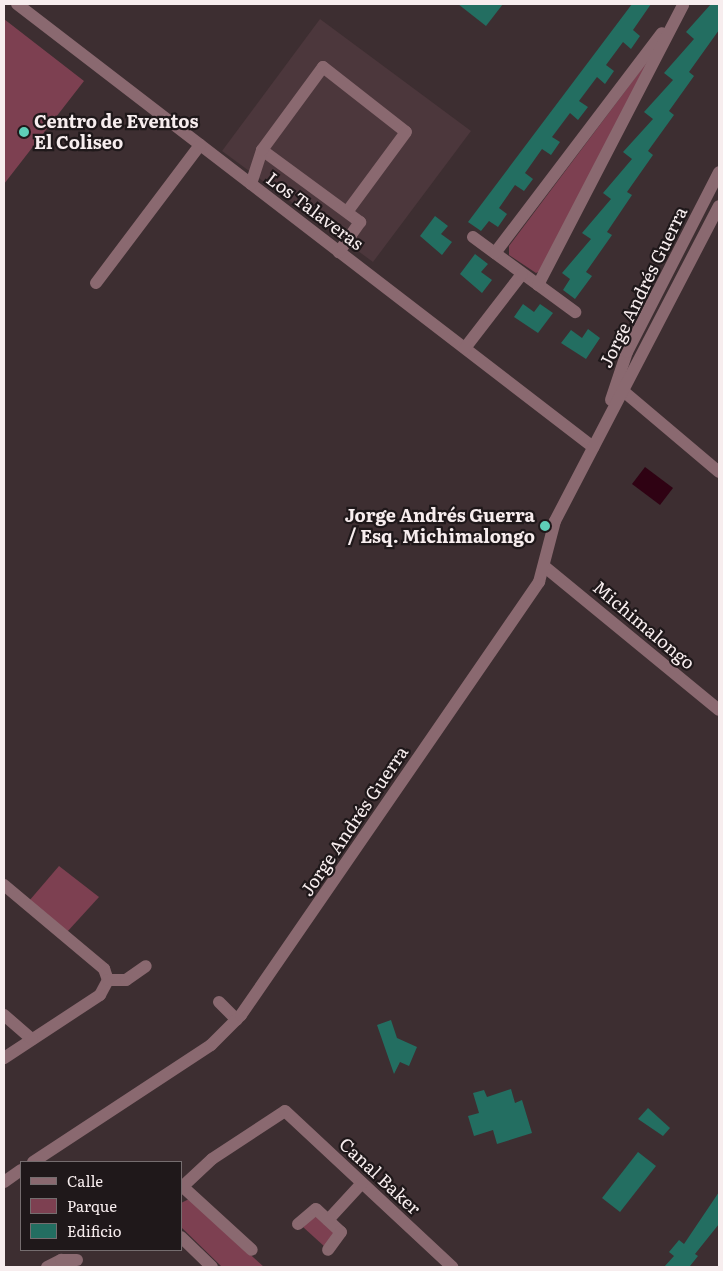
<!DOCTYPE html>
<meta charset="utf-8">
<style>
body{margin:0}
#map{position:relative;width:723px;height:1271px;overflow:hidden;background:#3d2e31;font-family:Literata,serif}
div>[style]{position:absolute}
.built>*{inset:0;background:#4c373c}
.green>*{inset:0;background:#7d4051}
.water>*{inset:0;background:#2f0213}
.building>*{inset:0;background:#236e61}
.minor>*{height:12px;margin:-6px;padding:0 6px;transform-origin:6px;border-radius:6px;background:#8a6970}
.dots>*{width:14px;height:14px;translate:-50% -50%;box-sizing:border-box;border:2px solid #1f181a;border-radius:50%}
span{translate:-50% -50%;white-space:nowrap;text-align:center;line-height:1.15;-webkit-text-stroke:4.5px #1f181a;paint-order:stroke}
.poi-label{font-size:18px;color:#f7edee;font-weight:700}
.left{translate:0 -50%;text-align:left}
.right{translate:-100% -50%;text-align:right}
.street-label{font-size:18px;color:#f7edee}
.frame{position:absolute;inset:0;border:5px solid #f7edee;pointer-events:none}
.legend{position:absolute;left:20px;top:1161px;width:162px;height:90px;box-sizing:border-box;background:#1f181a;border:1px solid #756d6f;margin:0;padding:6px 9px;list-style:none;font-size:15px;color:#f7edee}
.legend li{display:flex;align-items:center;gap:10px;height:25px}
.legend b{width:25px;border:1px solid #756d6f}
</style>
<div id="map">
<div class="built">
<i style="clip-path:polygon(320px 19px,471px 131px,373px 262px,222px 151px)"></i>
</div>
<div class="green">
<i style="clip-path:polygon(4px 19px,84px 81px,4px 184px,4px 18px)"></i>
<i style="clip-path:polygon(653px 54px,543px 270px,536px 273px,509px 255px,509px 246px)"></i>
<i style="clip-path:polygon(59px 866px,99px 897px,67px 932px,29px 901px)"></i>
<i style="clip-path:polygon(189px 1199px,264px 1267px,222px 1267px,181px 1227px,181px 1203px)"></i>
<i style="clip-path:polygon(317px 1212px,338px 1232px,325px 1247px,303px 1227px)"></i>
</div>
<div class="water">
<i style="clip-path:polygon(645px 467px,673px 488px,660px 505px,632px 484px)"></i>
</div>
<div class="building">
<i style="clip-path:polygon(458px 4px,503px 4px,486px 26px)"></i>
<i style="clip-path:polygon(632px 4px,651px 4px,633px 30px,640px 36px,631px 49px,623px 42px,606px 65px,614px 71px,605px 84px,597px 77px,579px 101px,588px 107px,578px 120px,570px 113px,552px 137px,560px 142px,551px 155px,542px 149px,525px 173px,533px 179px,524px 191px,515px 185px,499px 208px,507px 214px,498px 227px,489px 221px,481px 231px,468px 222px)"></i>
<i style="clip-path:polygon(711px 4px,719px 4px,719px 30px,689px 72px,694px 76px,669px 111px,674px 115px,648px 151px,653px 155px,627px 192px,632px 195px,607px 232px,612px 235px,586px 272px,592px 276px,575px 299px,563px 290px,570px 279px,562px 273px,591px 239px,582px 233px,611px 199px,603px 193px,632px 159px,623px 152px,653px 119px,644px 112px,673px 80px,664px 73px,694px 39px,686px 32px)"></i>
<i style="clip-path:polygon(435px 216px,448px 226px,441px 234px,452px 242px,442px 255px,420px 236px)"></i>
<i style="clip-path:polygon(475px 254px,488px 264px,481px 272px,492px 280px,482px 293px,460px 274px)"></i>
<i style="clip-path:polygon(523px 304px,534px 312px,540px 304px,553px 313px,538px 333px,514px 317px)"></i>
<i style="clip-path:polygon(588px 329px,600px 338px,586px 359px,561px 343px,571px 330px,582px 338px)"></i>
<i style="clip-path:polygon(391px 1020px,397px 1038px,417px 1047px,409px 1066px,400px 1062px,394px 1074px,377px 1025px)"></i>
<i style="clip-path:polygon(511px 1089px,515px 1103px,522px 1100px,532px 1133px,497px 1144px,493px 1130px,474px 1136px,468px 1116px,479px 1113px,473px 1093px,484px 1090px,487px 1097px)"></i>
<i style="clip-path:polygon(648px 1108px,670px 1128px,663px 1136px,638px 1119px)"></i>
<i style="clip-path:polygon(638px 1152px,656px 1166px,620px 1212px,602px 1198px)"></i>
<i style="clip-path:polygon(719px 1192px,719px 1224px,695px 1254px,698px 1256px,690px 1266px,664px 1267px,674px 1256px,669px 1252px,679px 1240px,684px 1244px)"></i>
</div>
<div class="minor">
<i style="left:17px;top:4px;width:727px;rotate:37.56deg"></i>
<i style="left:262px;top:150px;width:122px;rotate:36.3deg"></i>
<i style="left:360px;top:222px;width:37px;rotate:125deg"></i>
<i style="left:251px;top:184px;width:36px;rotate:-72deg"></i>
<i style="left:262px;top:150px;width:103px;rotate:-53.7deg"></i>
<i style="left:323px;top:67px;width:105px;rotate:38.1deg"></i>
<i style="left:406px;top:132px;width:99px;rotate:126.4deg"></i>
<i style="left:473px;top:237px;width:127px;rotate:36.3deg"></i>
<i style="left:495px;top:253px;width:276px;rotate:-52.8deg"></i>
<i style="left:96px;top:283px;width:173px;rotate:-53deg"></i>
<i style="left:538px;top:285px;width:315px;rotate:-62.6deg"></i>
<i style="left:465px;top:348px;width:93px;rotate:-52.4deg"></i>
<i style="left:622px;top:390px;width:127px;rotate:40.2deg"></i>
<i style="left:611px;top:400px;width:51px;rotate:-71.6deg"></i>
<i style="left:627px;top:352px;width:202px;rotate:-62.9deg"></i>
<i style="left:545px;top:567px;width:225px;rotate:39.4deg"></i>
<i style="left:4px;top:885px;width:131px;rotate:40deg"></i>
<i style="left:104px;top:969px;width:12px;rotate:70deg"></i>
<i style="left:108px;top:980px;width:17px;rotate:118deg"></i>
<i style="left:100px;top:995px;width:115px;rotate:146.7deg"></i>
<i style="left:108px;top:980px;width:18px"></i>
<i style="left:126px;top:980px;width:24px;rotate:-35deg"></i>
<i style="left:219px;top:1002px;width:25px;rotate:45deg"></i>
<i style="left:4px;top:1015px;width:37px;rotate:41deg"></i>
<i style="left:33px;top:1162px;width:213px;rotate:-33.3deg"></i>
<i style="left:211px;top:1045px;width:42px;rotate:-45deg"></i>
<i style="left:241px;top:1015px;width:526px;rotate:-55.46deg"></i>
<i style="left:539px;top:582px;width:63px;rotate:-75.3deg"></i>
<i style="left:555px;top:521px;width:355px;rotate:-62.5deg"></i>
<i style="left:4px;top:1182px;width:21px;rotate:-35deg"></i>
<i style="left:183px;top:1187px;width:93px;rotate:42.4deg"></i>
<i style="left:181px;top:1188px;width:42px;rotate:-43.1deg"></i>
<i style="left:212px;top:1159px;width:87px;rotate:-33.3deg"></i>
<i style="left:285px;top:1111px;width:229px;rotate:43deg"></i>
<i style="left:328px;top:1220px;width:50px;rotate:-47.4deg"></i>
<i style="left:298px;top:1224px;width:23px;rotate:-40deg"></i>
<i style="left:316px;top:1209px;width:34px;rotate:43deg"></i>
<i style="left:341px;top:1232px;width:22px;rotate:126deg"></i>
<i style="left:181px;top:1237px;width:43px;rotate:44.1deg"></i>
<i style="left:47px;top:1267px;width:16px;rotate:-27deg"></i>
<i style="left:61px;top:1260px;width:16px"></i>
</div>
<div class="dots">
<i style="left:24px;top:132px;background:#5eceb8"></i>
<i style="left:545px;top:526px;background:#5eceb8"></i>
</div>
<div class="poi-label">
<span class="left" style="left:34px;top:132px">Centro de Eventos<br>El Coliseo</span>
<span class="right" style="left:535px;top:526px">Jorge Andrés Guerra<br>/ Esq. Michimalongo</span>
</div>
<div class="street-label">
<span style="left:315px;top:211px;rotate:37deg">Los Talaveras</span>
<span style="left:643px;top:287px;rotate:-64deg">Jorge Andrés Guerra</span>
<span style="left:644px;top:625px;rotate:40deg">Michimalongo</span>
<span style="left:354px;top:821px;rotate:-56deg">Jorge Andrés Guerra</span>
<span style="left:380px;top:1176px;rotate:43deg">Canal Baker</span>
</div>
<div class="frame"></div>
<ul class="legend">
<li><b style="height:6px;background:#8a6970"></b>Calle</li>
<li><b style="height:14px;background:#7d4051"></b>Parque</li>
<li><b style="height:14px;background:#236e61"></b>Edificio</li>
</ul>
</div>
